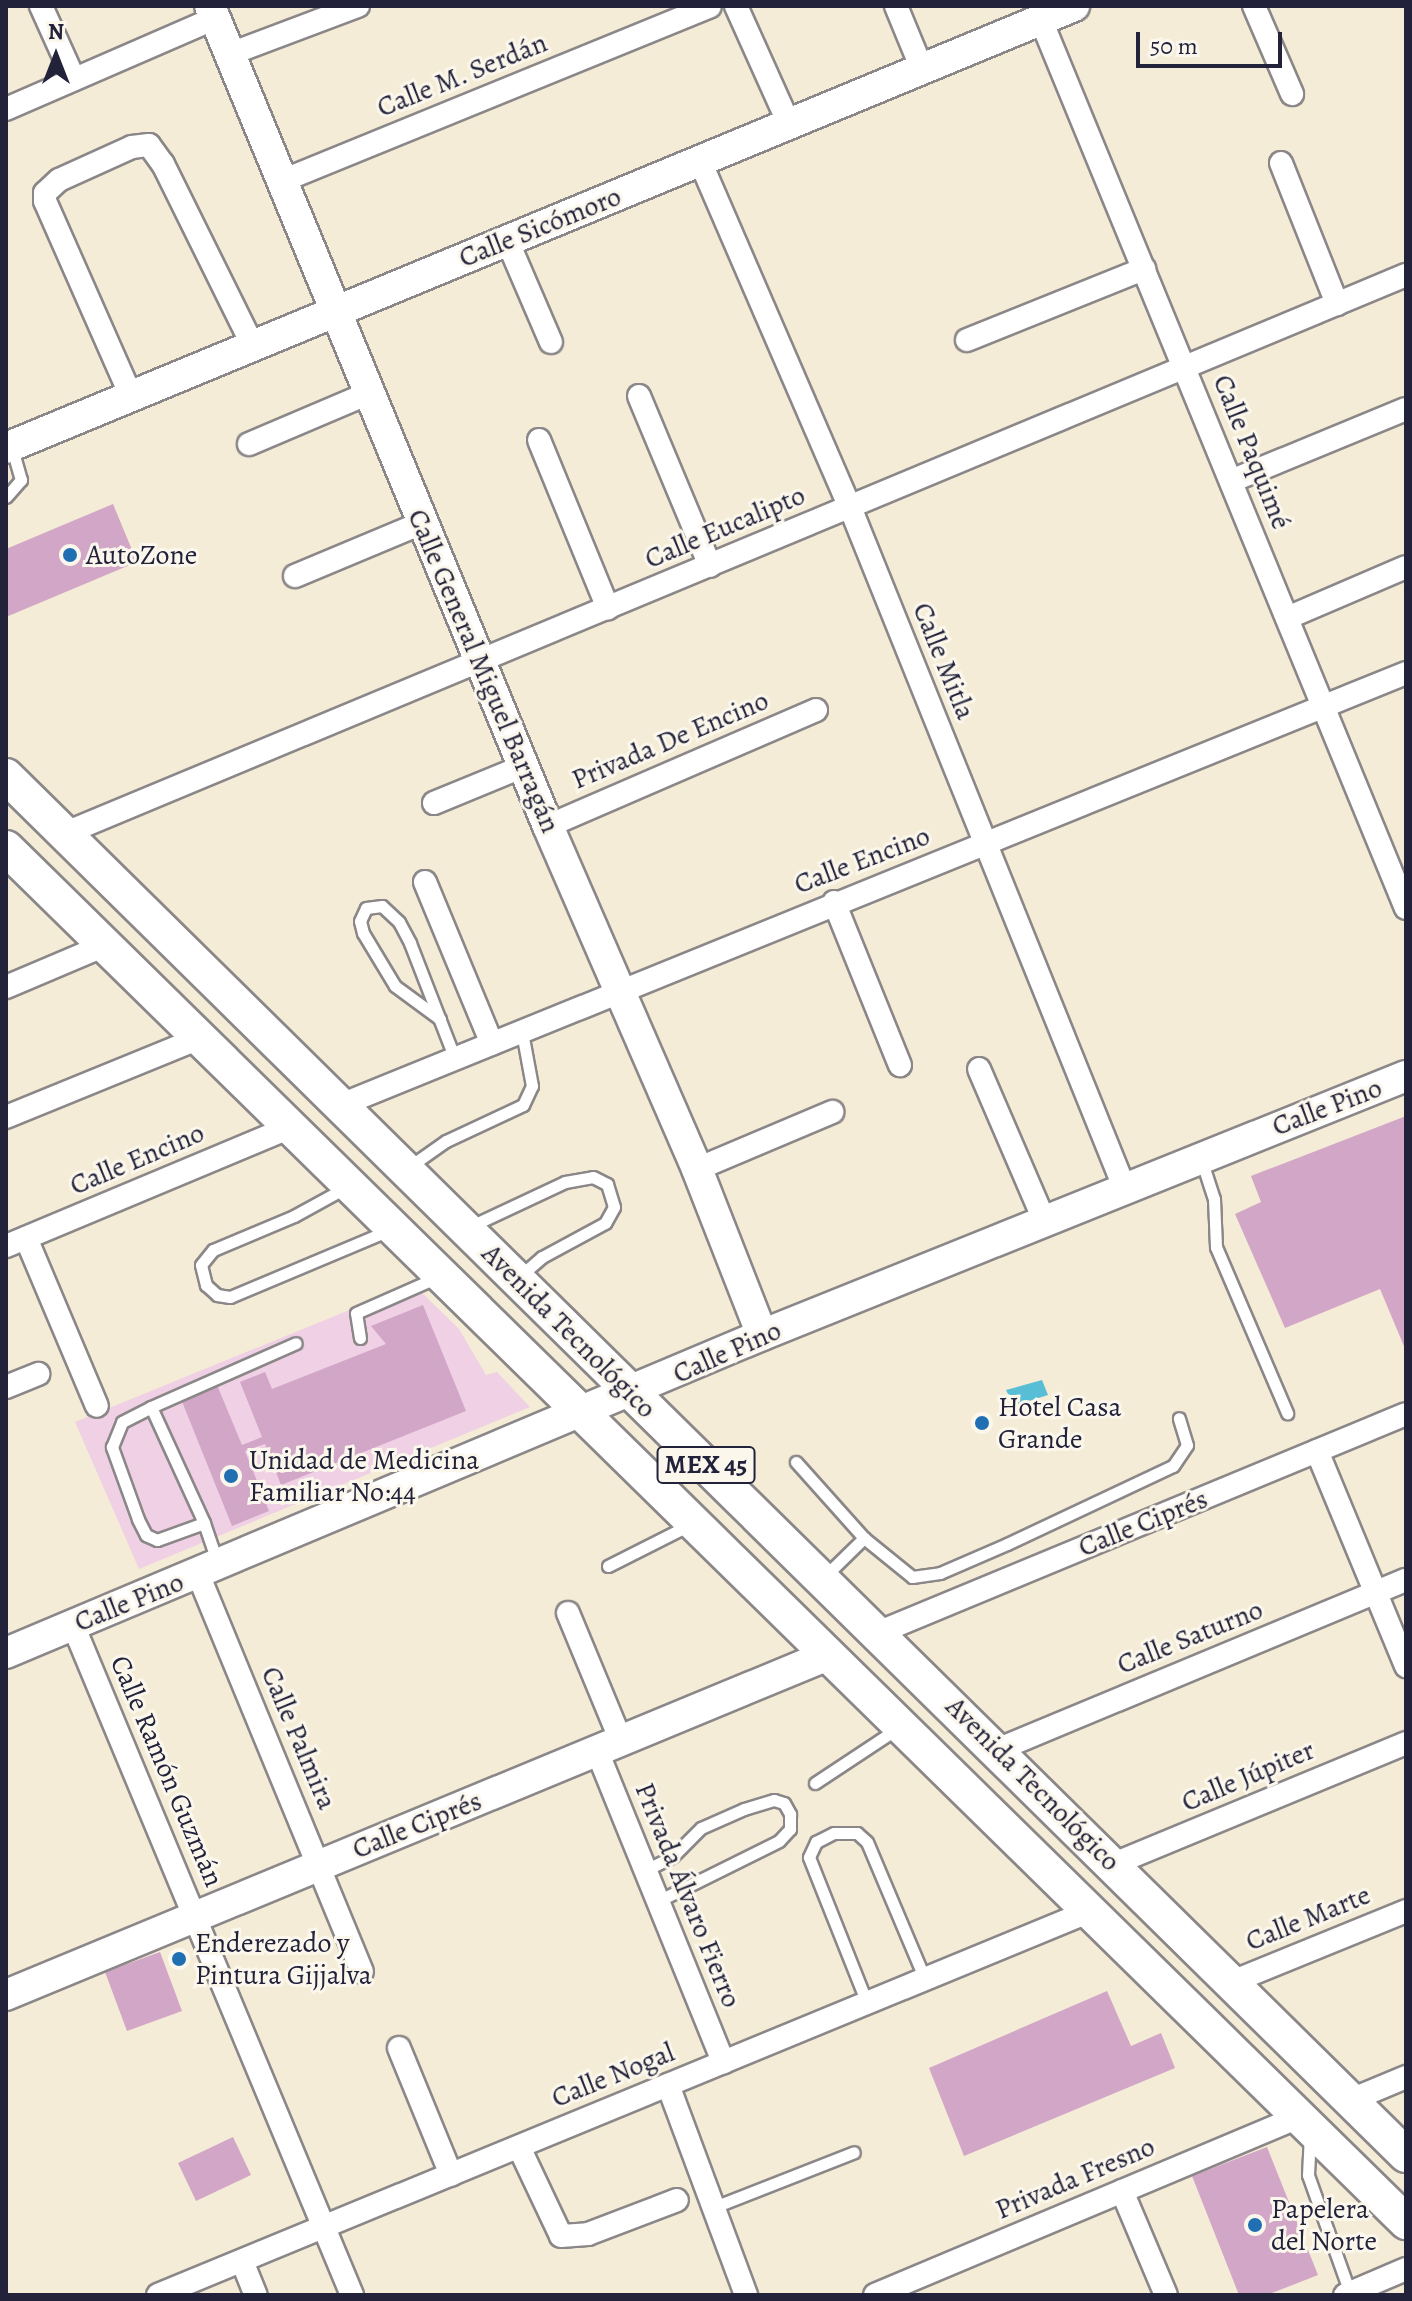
<!DOCTYPE html>
<meta charset="utf-8">
<style>
body{margin:0}
#map{position:relative;width:1412px;height:2301px;overflow:hidden;background:#f4ecd6;font-family:Alegreya,serif}
div>[style]{position:absolute}
.built>*{inset:0;background:#f0d0e4}
.water>*{inset:0;background:#58bed5}
.building>*{inset:0;background:#d2a6c7}
.roads{filter:drop-shadow(2px 0 #8b8788) drop-shadow(-2px 0 #8b8788) drop-shadow(0 2px #8b8788) drop-shadow(0 -2px #8b8788)}
.lane>*{height:11px;margin:-5.5px;padding:0 5.5px;transform-origin:5.5px;border-radius:5.5px;background:#fff}
.street>*{height:22px;margin:-11px;padding:0 11px;transform-origin:11px;border-radius:11px;background:#fff}
.secondary>*{height:30px;margin:-15px;padding:0 15px;transform-origin:15px;border-radius:15px;background:#fff}
.primary>*{height:34px;margin:-17px;padding:0 17px;transform-origin:17px;border-radius:17px;background:#fff}
.dots>*{width:22px;height:22px;translate:-50% -50%;box-sizing:border-box;border:4px solid #fbf7ec;border-radius:50%}
span{translate:-50% -50%;white-space:nowrap;text-align:center;line-height:1.15;-webkit-text-stroke:6px #fbf7ec;paint-order:stroke}
.shield-label span{padding:2px 6px;background:#fbf7ec;border:2px solid;border-radius:6px;-webkit-text-stroke-width:0}
.shield-label{font-size:26px;color:#22223b;font-weight:700}
.street-label{font-size:28px;color:#22223b}
.poi-label{font-size:28px;color:#22223b}
.left{translate:0 -50%;text-align:left}
.frame{position:absolute;inset:0;border:8px solid #22223b;pointer-events:none}
.north{position:absolute;left:16px;top:16px;width:80px;height:80px;-webkit-text-stroke:6px #fbf7ec;paint-order:stroke;rotate:0deg;font-size:22px;font-weight:700;line-height:32px;text-align:center;color:#22223b}
.north::after{content:'';display:block;margin:auto;width:28px;height:36px;background:#22223b;clip-path:polygon(50% 0,100% 100%,50% 72%,0 100%)}
.scale{position:absolute;left:1136px;top:32px;width:146px;height:36px;box-sizing:border-box;border:4px solid #22223b;border-top:0;padding-left:10px;font-size:24px;line-height:28px;white-space:nowrap;color:#22223b;-webkit-text-stroke:6px #fbf7ec;paint-order:stroke}
</style>
<div id="map">
<div class="built">
<i style="clip-path:polygon(413px 1284px,459px 1329px,486px 1375px,497px 1372px,530px 1407px,139px 1569px,75px 1422px)"></i>
</div>
<div class="water">
<i style="clip-path:polygon(1042px 1380px,1048px 1395px,1014px 1406px,1006px 1390px)"></i>
</div>
<div class="building">
<i style="clip-path:polygon(113px 504px,137px 562px,6px 617px,6px 549px)"></i>
<i style="clip-path:polygon(1406px 1116px,1406px 1351px,1380px 1289px,1285px 1328px,1235px 1214px,1261px 1202px,1251px 1176px)"></i>
<i style="clip-path:polygon(423px 1305px,466px 1411px,281px 1485px,265px 1444px,245px 1451px,269px 1511px,232px 1526px,181px 1399px,217px 1385px,242px 1445px,262px 1437px,240px 1382px,265px 1372px,272px 1389px,386px 1344px,371px 1326px)"></i>
<i style="clip-path:polygon(160px 1952px,182px 2011px,127px 2031px,105px 1972px)"></i>
<i style="clip-path:polygon(1107px 1991px,1131px 2046px,1161px 2033px,1175px 2068px,964px 2156px,929px 2068px)"></i>
<i style="clip-path:polygon(233px 2137px,251px 2175px,196px 2201px,178px 2163px)"></i>
<i style="clip-path:polygon(1267px 2147px,1318px 2275px,1267px 2295px,1239px 2295px,1192px 2176px)"></i>
</div>
<div class="roads">
<div class="lane">
<i style="left:6px;top:497px;width:23px;rotate:-49deg"></i>
<i style="left:21px;top:480px;width:35px;rotate:-106deg"></i>
<i style="left:440px;top:1019px;width:56px;rotate:-143.7deg"></i>
<i style="left:395px;top:986px;width:62px;rotate:-121.1deg"></i>
<i style="left:363px;top:933px;width:12px;rotate:-104deg"></i>
<i style="left:360px;top:921px;width:14px;rotate:-65deg"></i>
<i style="left:366px;top:908px;width:16px;rotate:-7deg"></i>
<i style="left:382px;top:906px;width:23px;rotate:43deg"></i>
<i style="left:399px;top:922px;width:24px;rotate:62deg"></i>
<i style="left:410px;top:943px;width:124px;rotate:68.8deg"></i>
<i style="left:1201px;top:1159px;width:42px;rotate:72deg"></i>
<i style="left:1214px;top:1199px;width:48px;rotate:87.6deg"></i>
<i style="left:1216px;top:1247px;width:181px;rotate:66.8deg"></i>
<i style="left:409px;top:1167px;width:45px;rotate:-35.1deg"></i>
<i style="left:446px;top:1141px;width:85px;rotate:-25.1deg"></i>
<i style="left:523px;top:1105px;width:21px;rotate:-65deg"></i>
<i style="left:532px;top:1086px;width:55px;rotate:-100.5deg"></i>
<i style="left:345px;top:1188px;width:58px;rotate:151.2deg"></i>
<i style="left:294px;top:1216px;width:88px;rotate:157.2deg"></i>
<i style="left:213px;top:1250px;width:19px;rotate:129deg"></i>
<i style="left:201px;top:1265px;width:21px;rotate:76deg"></i>
<i style="left:206px;top:1285px;width:15px;rotate:42deg"></i>
<i style="left:217px;top:1295px;width:13px;rotate:9deg"></i>
<i style="left:230px;top:1297px;width:173px;rotate:-22.8deg"></i>
<i style="left:469px;top:1227px;width:106px;rotate:-25.1deg"></i>
<i style="left:565px;top:1182px;width:28px;rotate:-10deg"></i>
<i style="left:593px;top:1177px;width:16px;rotate:27deg"></i>
<i style="left:607px;top:1184px;width:24px;rotate:73deg"></i>
<i style="left:614px;top:1207px;width:18px;rotate:119deg"></i>
<i style="left:605px;top:1223px;width:72px;rotate:151.6deg"></i>
<i style="left:542px;top:1257px;width:30px;rotate:139deg"></i>
<i style="left:360px;top:1338px;width:25px;rotate:-99deg"></i>
<i style="left:356px;top:1313px;width:90px;rotate:-23.7deg"></i>
<i style="left:151px;top:1407px;width:128px;rotate:65.4deg"></i>
<i style="left:204px;top:1523px;width:50px;rotate:160.1deg"></i>
<i style="left:157px;top:1540px;width:12px;rotate:-156deg"></i>
<i style="left:146px;top:1535px;width:18px;rotate:-117deg"></i>
<i style="left:138px;top:1519px;width:77px;rotate:-109.9deg"></i>
<i style="left:112px;top:1447px;width:27px;rotate:-68deg"></i>
<i style="left:122px;top:1422px;width:33px;rotate:-27deg"></i>
<i style="left:151px;top:1407px;width:158px;rotate:-23.8deg"></i>
<i style="left:796px;top:1462px;width:102px;rotate:48.2deg"></i>
<i style="left:204px;top:1523px;width:43px;rotate:71.1deg"></i>
<i style="left:608px;top:1566px;width:91px;rotate:-26.8deg"></i>
<i style="left:824px;top:1577px;width:56px;rotate:-44.3deg"></i>
<i style="left:864px;top:1538px;width:62px;rotate:39.1deg"></i>
<i style="left:912px;top:1577px;width:28px;rotate:-8deg"></i>
<i style="left:940px;top:1573px;width:73px;rotate:-23.4deg"></i>
<i style="left:1007px;top:1544px;width:183px;rotate:-25.2deg"></i>
<i style="left:1173px;top:1466px;width:25px;rotate:-56deg"></i>
<i style="left:1187px;top:1445px;width:28px;rotate:-107deg"></i>
<i style="left:815px;top:1783px;width:100px;rotate:-33.5deg"></i>
<i style="left:646px;top:1870px;width:30px;rotate:-27deg"></i>
<i style="left:673px;top:1856px;width:40px;rotate:-45deg"></i>
<i style="left:701px;top:1828px;width:47px;rotate:-23.8deg"></i>
<i style="left:744px;top:1809px;width:31px;rotate:-17deg"></i>
<i style="left:774px;top:1800px;width:10px;rotate:17deg"></i>
<i style="left:784px;top:1803px;width:13px;rotate:61deg"></i>
<i style="left:790px;top:1814px;width:15px;rotate:90deg"></i>
<i style="left:790px;top:1829px;width:16px;rotate:133deg"></i>
<i style="left:779px;top:1841px;width:135px;rotate:153.6deg"></i>
<i style="left:867px;top:2003px;width:157px;rotate:-111.7deg"></i>
<i style="left:809px;top:1857px;width:17px;rotate:-65deg"></i>
<i style="left:816px;top:1842px;width:20px;rotate:-27deg"></i>
<i style="left:834px;top:1833px;width:23px"></i>
<i style="left:857px;top:1833px;width:13px;rotate:42deg"></i>
<i style="left:867px;top:1842px;width:149px;rotate:67.1deg"></i>
<i style="left:1310px;top:2134px;width:41px;rotate:92.8deg"></i>
<i style="left:1308px;top:2175px;width:125px;rotate:70.4deg"></i>
<i style="left:714px;top:2207px;width:150px;rotate:-21.4deg"></i>
</div>
<div class="street">
<i style="left:41px;top:6px;width:80px;rotate:65.7deg"></i>
<i style="left:736px;top:6px;width:129px;rotate:65.8deg"></i>
<i style="left:896px;top:6px;width:68px;rotate:67.6deg"></i>
<i style="left:1254px;top:6px;width:96px;rotate:66.6deg"></i>
<i style="left:1041px;top:20px;width:960px;rotate:67.66deg"></i>
<i style="left:230px;top:54px;width:137px;rotate:-20.6deg"></i>
<i style="left:6px;top:109px;width:228px;rotate:-23.5deg"></i>
<i style="left:700px;top:161px;width:377px;rotate:66.6deg"></i>
<i style="left:850px;top:507px;width:733px;rotate:68.05deg"></i>
<i style="left:1281px;top:163px;width:152px;rotate:68.3deg"></i>
<i style="left:282px;top:181px;width:462px;rotate:-22.2deg"></i>
<i style="left:507px;top:240px;width:111px;rotate:66.7deg"></i>
<i style="left:967px;top:340px;width:191px;rotate:-21.9deg"></i>
<i style="left:131px;top:396px;width:213px;rotate:-113.8deg"></i>
<i style="left:45px;top:201px;width:8px;rotate:-90deg"></i>
<i style="left:45px;top:193px;width:19px;rotate:-43deg"></i>
<i style="left:59px;top:180px;width:80px;rotate:-24.3deg"></i>
<i style="left:132px;top:147px;width:17px;rotate:-7deg"></i>
<i style="left:149px;top:145px;width:24px;rotate:54deg"></i>
<i style="left:163px;top:164px;width:203px;rotate:63.7deg"></i>
<i style="left:639px;top:396px;width:184px;rotate:67.3deg"></i>
<i style="left:539px;top:440px;width:182px;rotate:67.7deg"></i>
<i style="left:249px;top:444px;width:130px;rotate:-23deg"></i>
<i style="left:1231px;top:481px;width:189px;rotate:-22.4deg"></i>
<i style="left:295px;top:576px;width:138px;rotate:-22.7deg"></i>
<i style="left:1287px;top:618px;width:129px;rotate:-23.2deg"></i>
<i style="left:434px;top:803px;width:97px;rotate:-22.3deg"></i>
<i style="left:548px;top:826px;width:292px;rotate:-23.4deg"></i>
<i style="left:66px;top:833px;width:1452px;rotate:-22.61deg"></i>
<i style="left:425px;top:882px;width:175px;rotate:67.5deg"></i>
<i style="left:834px;top:902px;width:176px;rotate:68deg"></i>
<i style="left:6px;top:987px;width:108px;rotate:-23deg"></i>
<i style="left:979px;top:1069px;width:164px;rotate:66.7deg"></i>
<i style="left:341px;top:1105px;width:1149px;rotate:-22.08deg"></i>
<i style="left:6px;top:1117px;width:209px;rotate:-22.2deg"></i>
<i style="left:697px;top:1169px;width:147px;rotate:-22.9deg"></i>
<i style="left:26px;top:1238px;width:182px;rotate:67.1deg"></i>
<i style="left:6px;top:1246px;width:309px;rotate:-22.7deg"></i>
<i style="left:6px;top:1387px;width:35px;rotate:-22deg"></i>
<i style="left:1317px;top:1451px;width:233px;rotate:67.5deg"></i>
<i style="left:198px;top:1574px;width:430px;rotate:67.6deg"></i>
<i style="left:568px;top:1613px;width:139px;rotate:67.5deg"></i>
<i style="left:73px;top:1625px;width:726px;rotate:67.39deg"></i>
<i style="left:880px;top:1632px;width:569px;rotate:-22.51deg"></i>
<i style="left:997px;top:1750px;width:443px;rotate:-22.6deg"></i>
<i style="left:597px;top:1751px;width:336px;rotate:67.9deg"></i>
<i style="left:1114px;top:1864px;width:316px;rotate:-22.5deg"></i>
<i style="left:1232px;top:1982px;width:188px;rotate:-22.2deg"></i>
<i style="left:399px;top:2048px;width:137px;rotate:67.7deg"></i>
<i style="left:668px;top:2085px;width:224px;rotate:69.6deg"></i>
<i style="left:1351px;top:2100px;width:60px;rotate:-22.7deg"></i>
<i style="left:519px;top:2147px;width:98px;rotate:64.7deg"></i>
<i style="left:561px;top:2236px;width:27px;rotate:-4deg"></i>
<i style="left:588px;top:2234px;width:95px;rotate:-20.9deg"></i>
<i style="left:1122px;top:2191px;width:113px;rotate:67.1deg"></i>
<i style="left:242px;top:2261px;width:37px;rotate:68deg"></i>
<i style="left:158px;top:2295px;width:1008px;rotate:-22.39deg"></i>
<i style="left:875px;top:2295px;width:460px;rotate:-22.8deg"></i>
<i style="left:1345px;top:2295px;width:66px;rotate:-23.1deg"></i>
</div>
<div class="secondary">
<i style="left:210px;top:6px;width:887px;rotate:67.6deg"></i>
<i style="left:548px;top:826px;width:374px;rotate:66.5deg"></i>
<i style="left:697px;top:1169px;width:178px;rotate:68.6deg"></i>
<i style="left:6px;top:448px;width:1156px;rotate:-22.48deg"></i>
<i style="left:6px;top:1653px;width:820px;rotate:-22.81deg"></i>
<i style="left:762px;top:1335px;width:694px;rotate:-21.91deg"></i>
<i style="left:6px;top:1995px;width:890px;rotate:-22.47deg"></i>
</div>
<div class="primary">
<i style="left:6px;top:776px;width:1965px;rotate:44.57deg"></i>
<i style="left:6px;top:848px;width:1962px;rotate:44.46deg"></i>
</div>
</div>
<div class="dots">
<i style="left:70px;top:555px;background:#1f6fb2"></i>
<i style="left:982px;top:1423px;background:#1f6fb2"></i>
<i style="left:231px;top:1476px;background:#1f6fb2"></i>
<i style="left:179px;top:1959px;background:#1f6fb2"></i>
<i style="left:1255px;top:2225px;background:#1f6fb2"></i>
</div>
<div class="shield-label">
<span style="left:706px;top:1465px">MEX 45</span>
</div>
<div class="street-label">
<span style="left:462px;top:75px;rotate:-22deg">Calle M. Serdán</span>
<span style="left:540px;top:227px;rotate:-22deg">Calle Sicómoro</span>
<span style="left:1252px;top:452px;rotate:68deg">Calle Paquimé</span>
<span style="left:725px;top:527px;rotate:-23deg">Calle Eucalipto</span>
<span style="left:944px;top:661px;rotate:68deg">Calle Mitla</span>
<span style="left:484px;top:671px;rotate:67deg">Calle General Miguel Barragán</span>
<span style="left:670px;top:740px;rotate:-23deg">Privada De Encino</span>
<span style="left:862px;top:860px;rotate:-21deg">Calle Encino</span>
<span style="left:1327px;top:1107px;rotate:-21deg">Calle Pino</span>
<span style="left:137px;top:1159px;rotate:-23deg">Calle Encino</span>
<span style="left:569px;top:1331px;rotate:45deg">Avenida Tecnológico</span>
<span style="left:727px;top:1352px;rotate:-24deg">Calle Pino</span>
<span style="left:1143px;top:1523px;rotate:-22deg">Calle Ciprés</span>
<span style="left:129px;top:1602px;rotate:-22deg">Calle Pino</span>
<span style="left:1190px;top:1637px;rotate:-22deg">Calle Saturno</span>
<span style="left:299px;top:1738px;rotate:67deg">Calle Palmira</span>
<span style="left:167px;top:1771px;rotate:67deg">Calle Ramón Guzmán</span>
<span style="left:1248px;top:1776px;rotate:-23deg">Calle Júpiter</span>
<span style="left:1033px;top:1784px;rotate:45deg">Avenida Tecnológico</span>
<span style="left:417px;top:1825px;rotate:-22deg">Calle Ciprés</span>
<span style="left:688px;top:1895px;rotate:68deg">Privada Álvaro Fierro</span>
<span style="left:1308px;top:1918px;rotate:-22deg">Calle Marte</span>
<span style="left:613px;top:2075px;rotate:-22deg">Calle Nogal</span>
<span style="left:1075px;top:2178px;rotate:-23deg">Privada Fresno</span>
</div>
<div class="poi-label">
<span class="left" style="left:86px;top:555px">AutoZone</span>
<span class="left" style="left:998px;top:1423px">Hotel Casa<br>Grande</span>
<span class="left" style="left:249px;top:1476px">Unidad de Medicina<br>Familiar No:44</span>
<span class="left" style="left:195px;top:1959px">Enderezado y<br>Pintura Gijjalva</span>
<span class="left" style="left:1271px;top:2225px">Papelera<br>del Norte</span>
</div>
<div class="frame"></div>
<div class="north">N</div>
<div class="scale">50 m</div>
</div>
